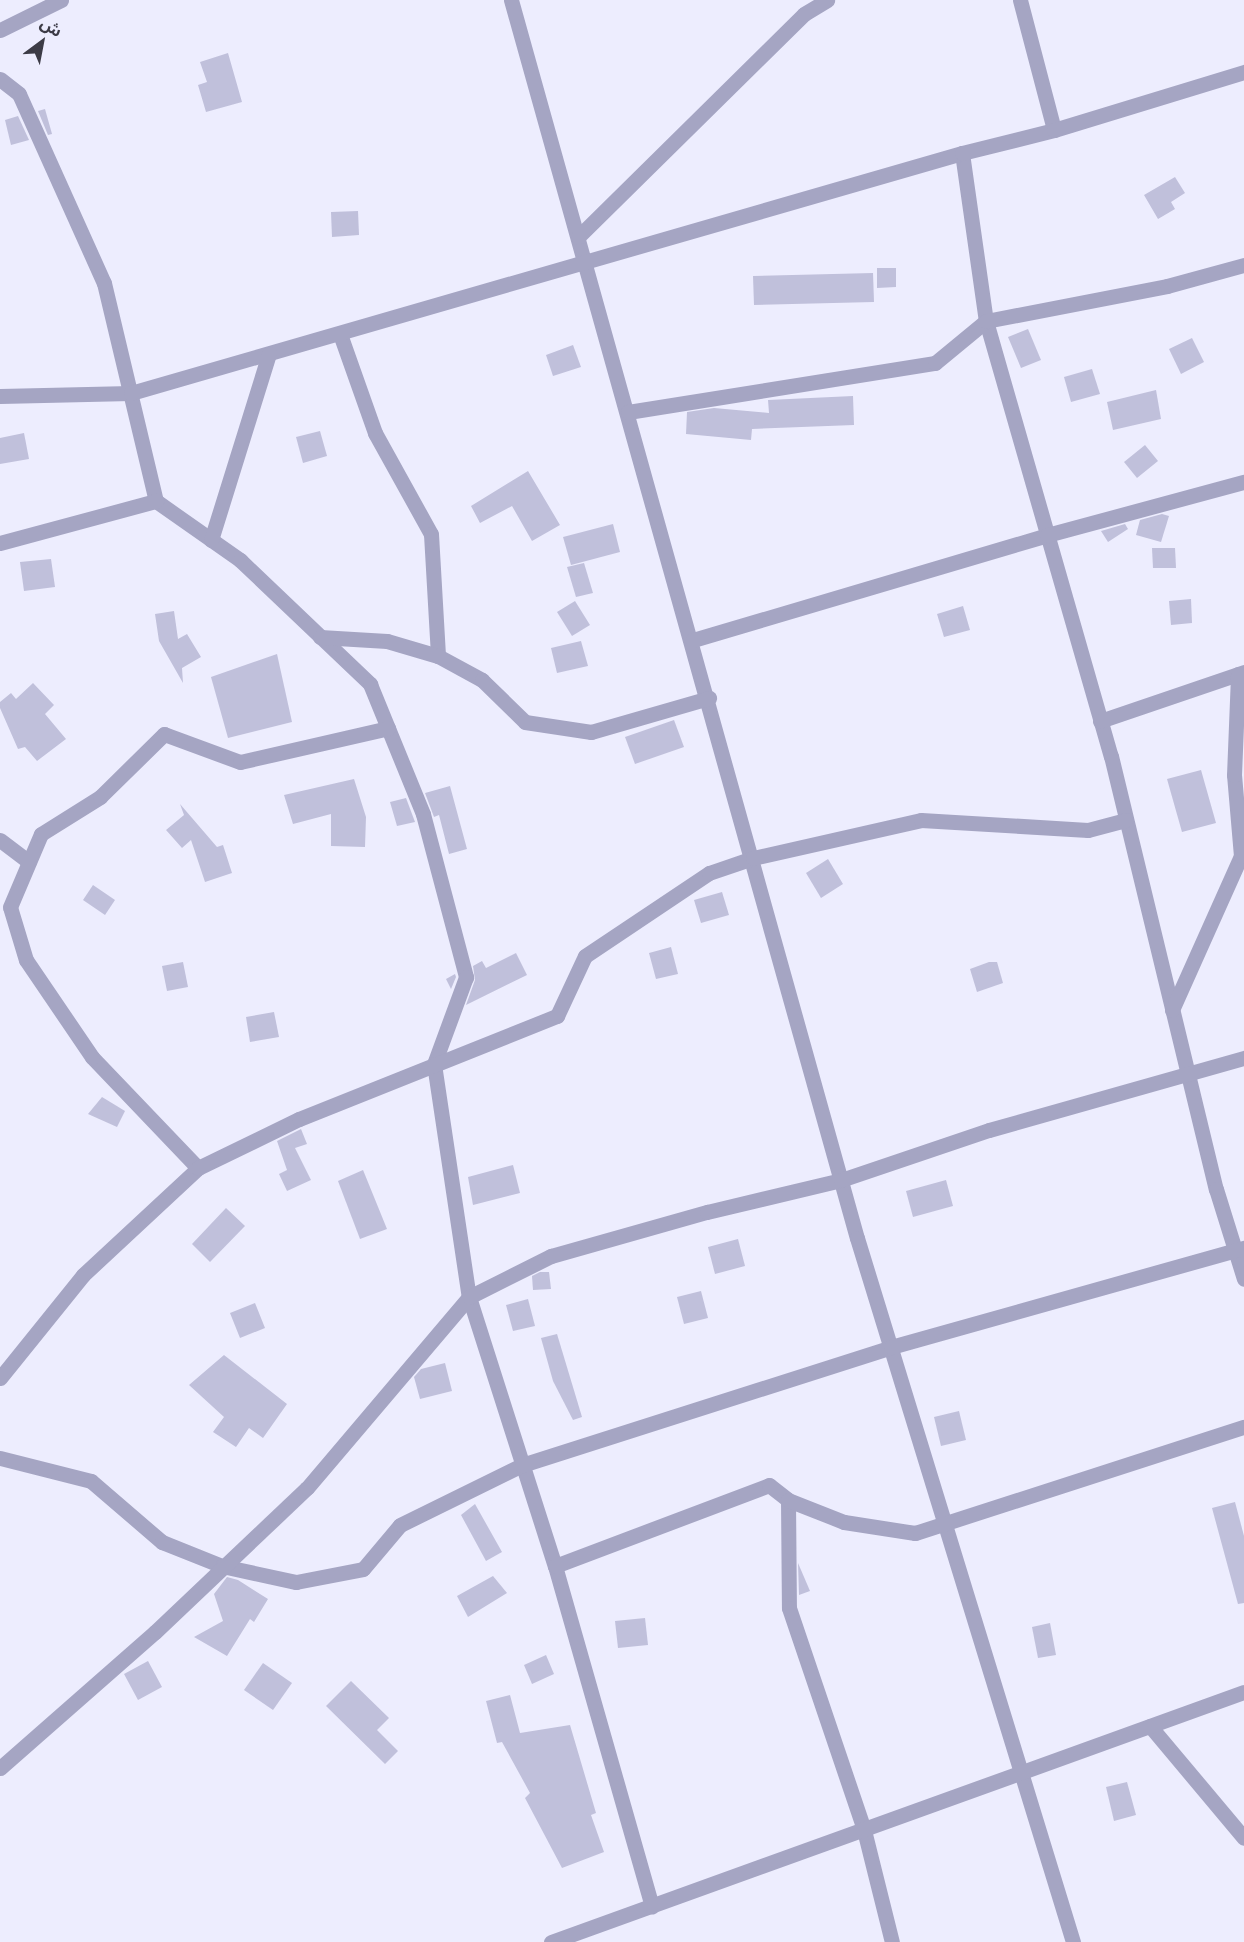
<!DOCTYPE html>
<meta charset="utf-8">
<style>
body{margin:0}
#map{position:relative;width:1244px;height:1942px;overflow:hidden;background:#ededfe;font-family:"Archivo Narrow","Noto Sans Arabic",sans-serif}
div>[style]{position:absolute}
.building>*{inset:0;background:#c0c0db}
.minor>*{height:15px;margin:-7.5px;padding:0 7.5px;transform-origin:7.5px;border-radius:7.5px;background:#a5a5c3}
span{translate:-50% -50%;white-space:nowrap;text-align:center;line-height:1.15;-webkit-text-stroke:5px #ededfe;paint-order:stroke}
.north{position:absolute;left:12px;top:12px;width:60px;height:60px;-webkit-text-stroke:4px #ededfe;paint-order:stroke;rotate:32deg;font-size:16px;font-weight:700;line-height:24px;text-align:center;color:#3c3b46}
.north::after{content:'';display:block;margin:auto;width:21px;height:27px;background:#3c3b46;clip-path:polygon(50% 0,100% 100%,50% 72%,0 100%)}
</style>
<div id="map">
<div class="building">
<i style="clip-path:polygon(228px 53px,242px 102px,206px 112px,198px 85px,207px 82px,200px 62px)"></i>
<i style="clip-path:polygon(45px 109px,52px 134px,48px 135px,38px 111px)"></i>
<i style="clip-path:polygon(18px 116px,29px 140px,11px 145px,5px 120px)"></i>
<i style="clip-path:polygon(1175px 177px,1185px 193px,1171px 202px,1175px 209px,1158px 219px,1144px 195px)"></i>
<i style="clip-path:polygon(358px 211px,359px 235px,332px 237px,331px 212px)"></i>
<i style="clip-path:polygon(877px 268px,896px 268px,896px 287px,877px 288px)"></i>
<i style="clip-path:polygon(873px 273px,874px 302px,754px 305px,753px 276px)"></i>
<i style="clip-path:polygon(1028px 329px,1041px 360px,1021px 368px,1008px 337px)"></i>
<i style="clip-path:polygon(1192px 338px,1204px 362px,1181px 374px,1169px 349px)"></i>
<i style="clip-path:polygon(573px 345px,581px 367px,553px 376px,546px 355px)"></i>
<i style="clip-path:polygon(1092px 369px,1100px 394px,1071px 402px,1064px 377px)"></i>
<i style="clip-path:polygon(1156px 390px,1161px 419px,1113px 430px,1107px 402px)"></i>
<i style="clip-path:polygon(853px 396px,854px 425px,752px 429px,751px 440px,686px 434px,687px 412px,714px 408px,769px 413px,768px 400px)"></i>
<i style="clip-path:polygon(320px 431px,327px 456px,303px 463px,296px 437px)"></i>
<i style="clip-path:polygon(24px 433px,29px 459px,0 464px,0 438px)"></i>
<i style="clip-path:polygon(1145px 445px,1158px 461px,1137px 478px,1124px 462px)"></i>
<i style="clip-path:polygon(528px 471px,560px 525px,532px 541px,512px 506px,480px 523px,471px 506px)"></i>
<i style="clip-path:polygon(1162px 514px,1169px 516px,1161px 542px,1136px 535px,1140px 520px)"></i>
<i style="clip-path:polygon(613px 524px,620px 552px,571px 565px,563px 537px)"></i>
<i style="clip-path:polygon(1125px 524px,1128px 529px,1108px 542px,1101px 531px)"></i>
<i style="clip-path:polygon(1152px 548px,1175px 548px,1176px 568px,1153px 568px)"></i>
<i style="clip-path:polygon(51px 559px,55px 587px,24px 591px,20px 562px)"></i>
<i style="clip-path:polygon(584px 563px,593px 593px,576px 597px,567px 567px)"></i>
<i style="clip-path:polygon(1191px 599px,1192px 623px,1171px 625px,1169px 601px)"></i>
<i style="clip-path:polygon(575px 601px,590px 625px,572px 636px,557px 612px)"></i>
<i style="clip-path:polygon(963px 606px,970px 630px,944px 637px,937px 614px)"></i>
<i style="clip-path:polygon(174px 611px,178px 639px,187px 634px,201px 657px,182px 668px,183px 683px,159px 641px,155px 614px)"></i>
<i style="clip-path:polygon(581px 641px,588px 666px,557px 673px,551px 648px)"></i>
<i style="clip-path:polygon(277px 654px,292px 722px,228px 738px,211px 677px)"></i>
<i style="clip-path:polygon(33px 683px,54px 705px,45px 714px,66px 739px,37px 761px,25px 747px,18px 749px,0 708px,0 702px,11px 693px,16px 699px)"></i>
<i style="clip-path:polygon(674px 720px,684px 747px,635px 764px,625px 737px)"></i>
<i style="clip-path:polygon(1201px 770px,1216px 823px,1182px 832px,1167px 779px)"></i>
<i style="clip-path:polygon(354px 779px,366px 817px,365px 847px,331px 846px,331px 814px,293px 824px,284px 795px)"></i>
<i style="clip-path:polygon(450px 786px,467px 849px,449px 854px,439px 815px,434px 817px,425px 793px)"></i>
<i style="clip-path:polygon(406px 798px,415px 822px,397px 826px,390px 802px)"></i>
<i style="clip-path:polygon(180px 804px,217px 847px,223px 845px,232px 873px,205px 882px,191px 840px,182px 848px,166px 830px,184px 815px)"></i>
<i style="clip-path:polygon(828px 859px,843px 884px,821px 898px,806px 873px)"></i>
<i style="clip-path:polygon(93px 885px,115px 900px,105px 915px,83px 900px)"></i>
<i style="clip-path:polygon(722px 892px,729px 915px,701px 923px,694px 900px)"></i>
<i style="clip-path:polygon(671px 947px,678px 974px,656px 979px,649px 953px)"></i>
<i style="clip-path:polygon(516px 953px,527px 975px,466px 1005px,475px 980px,473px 966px,482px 961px,486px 968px)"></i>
<i style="clip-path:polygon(183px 962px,188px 987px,167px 991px,162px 966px)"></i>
<i style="clip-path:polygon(989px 962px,997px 962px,1003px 983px,977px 992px,970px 969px)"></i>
<i style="clip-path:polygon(455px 974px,456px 977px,451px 989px,446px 979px)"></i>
<i style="clip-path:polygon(274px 1012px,279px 1037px,250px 1042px,246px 1017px)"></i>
<i style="clip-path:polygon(102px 1097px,125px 1111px,117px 1127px,88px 1114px)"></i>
<i style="clip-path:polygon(301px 1129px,307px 1144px,295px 1148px,311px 1180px,287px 1191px,279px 1174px,287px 1170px,277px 1141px)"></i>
<i style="clip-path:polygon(513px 1165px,520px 1193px,473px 1205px,468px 1177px)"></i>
<i style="clip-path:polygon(363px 1170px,387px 1229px,360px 1239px,338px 1181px)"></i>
<i style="clip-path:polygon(946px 1180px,953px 1206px,913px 1217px,906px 1191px)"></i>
<i style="clip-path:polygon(226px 1208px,245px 1226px,210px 1262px,192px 1244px)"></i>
<i style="clip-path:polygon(738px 1239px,745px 1266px,715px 1274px,708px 1247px)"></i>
<i style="clip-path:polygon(540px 1272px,549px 1272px,551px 1289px,533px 1290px,532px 1276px)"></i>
<i style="clip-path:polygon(701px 1291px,708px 1318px,684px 1324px,677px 1297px)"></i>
<i style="clip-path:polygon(528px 1299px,535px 1326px,513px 1331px,506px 1305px)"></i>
<i style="clip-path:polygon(255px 1303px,265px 1328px,240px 1338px,230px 1313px)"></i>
<i style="clip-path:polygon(557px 1334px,582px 1417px,573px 1420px,553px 1381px,541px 1338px)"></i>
<i style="clip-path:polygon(224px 1355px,287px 1404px,263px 1438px,249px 1428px,236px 1447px,213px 1432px,224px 1417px,189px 1385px)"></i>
<i style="clip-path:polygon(445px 1363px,452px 1391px,420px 1399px,414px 1377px,421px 1369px)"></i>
<i style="clip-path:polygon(959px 1411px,966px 1440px,941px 1446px,934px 1417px)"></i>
<i style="clip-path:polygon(1235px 1502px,1244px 1536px,1244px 1603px,1238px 1604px,1212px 1508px)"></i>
<i style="clip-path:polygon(475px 1504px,502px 1552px,486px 1561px,461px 1515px)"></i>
<i style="clip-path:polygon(798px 1563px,810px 1591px,799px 1595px)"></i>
<i style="clip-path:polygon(493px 1576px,507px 1593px,468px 1617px,457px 1596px)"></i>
<i style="clip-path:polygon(227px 1577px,238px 1580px,268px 1599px,254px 1622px,250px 1619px,227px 1656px,194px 1637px,223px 1621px,214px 1594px)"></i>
<i style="clip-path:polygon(645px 1618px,648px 1645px,618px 1648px,615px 1621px)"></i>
<i style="clip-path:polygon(1050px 1623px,1056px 1655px,1038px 1658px,1032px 1627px)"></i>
<i style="clip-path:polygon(546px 1655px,554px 1674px,532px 1684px,524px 1665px)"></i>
<i style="clip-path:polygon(148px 1661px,162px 1687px,138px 1700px,124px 1674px)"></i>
<i style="clip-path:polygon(263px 1663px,292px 1683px,273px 1710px,244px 1690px)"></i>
<i style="clip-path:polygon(351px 1681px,389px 1718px,377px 1730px,398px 1751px,385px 1764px,326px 1706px)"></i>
<i style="clip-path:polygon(510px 1695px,520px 1733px,570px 1725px,596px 1813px,591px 1815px,604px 1852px,562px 1868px,525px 1798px,530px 1793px,502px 1742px,497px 1743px,486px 1701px)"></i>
<i style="clip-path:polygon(1127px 1782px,1136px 1815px,1114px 1821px,1106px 1787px)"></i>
</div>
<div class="minor">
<i style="left:511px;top:0;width:1285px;rotate:74.39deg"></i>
<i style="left:857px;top:1238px;width:736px;rotate:72.94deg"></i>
<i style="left:1020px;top:0;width:134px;rotate:75.3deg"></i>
<i style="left:0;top:30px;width:68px;rotate:-26.2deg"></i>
<i style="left:0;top:79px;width:24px;rotate:38deg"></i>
<i style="left:19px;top:94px;width:207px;rotate:65.8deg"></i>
<i style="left:104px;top:283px;width:224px;rotate:76.6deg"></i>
<i style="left:156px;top:501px;width:103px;rotate:35.1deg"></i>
<i style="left:240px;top:560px;width:180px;rotate:43.6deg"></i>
<i style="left:370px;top:684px;width:140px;rotate:67.8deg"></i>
<i style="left:423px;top:814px;width:169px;rotate:75.2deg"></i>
<i style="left:466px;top:977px;width:93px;rotate:110.2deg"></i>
<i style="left:434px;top:1064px;width:236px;rotate:81.5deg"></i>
<i style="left:469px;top:1297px;width:282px;rotate:72.3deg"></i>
<i style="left:555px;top:1566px;width:354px;rotate:74.1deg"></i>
<i style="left:962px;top:153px;width:170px;rotate:81.9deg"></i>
<i style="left:986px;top:321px;width:453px;rotate:74deg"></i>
<i style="left:1111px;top:756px;width:446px;rotate:76.4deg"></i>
<i style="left:1216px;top:1189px;width:94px;rotate:72.7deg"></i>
<i style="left:578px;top:237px;width:317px;rotate:-44.6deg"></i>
<i style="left:804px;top:14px;width:27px;rotate:-31deg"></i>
<i style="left:340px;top:334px;width:105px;rotate:70.5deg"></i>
<i style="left:375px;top:433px;width:115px;rotate:61deg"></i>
<i style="left:431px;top:534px;width:122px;rotate:86.7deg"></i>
<i style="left:0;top:396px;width:131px;rotate:-1.3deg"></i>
<i style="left:131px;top:393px;width:865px;rotate:-16.11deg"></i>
<i style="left:962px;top:153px;width:95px;rotate:-14deg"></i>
<i style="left:1054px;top:130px;width:199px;rotate:-17deg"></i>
<i style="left:628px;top:412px;width:311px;rotate:-9.1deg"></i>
<i style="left:935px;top:363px;width:66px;rotate:-39.5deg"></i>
<i style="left:986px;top:321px;width:184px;rotate:-10.9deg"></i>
<i style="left:1167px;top:286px;width:80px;rotate:-15.3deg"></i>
<i style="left:211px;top:540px;width:195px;rotate:-72.7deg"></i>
<i style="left:0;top:543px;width:162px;rotate:-15.1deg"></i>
<i style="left:320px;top:637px;width:67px;rotate:3.4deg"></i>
<i style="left:387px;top:641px;width:53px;rotate:16.4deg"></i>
<i style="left:438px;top:656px;width:50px;rotate:28.6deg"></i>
<i style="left:482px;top:680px;width:60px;rotate:44.3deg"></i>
<i style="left:525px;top:722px;width:67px;rotate:8.6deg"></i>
<i style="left:591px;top:732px;width:123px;rotate:-16.1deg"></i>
<i style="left:693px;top:640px;width:369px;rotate:-16.5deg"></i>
<i style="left:1047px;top:535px;width:204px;rotate:-15.1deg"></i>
<i style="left:1100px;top:721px;width:152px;rotate:-18.8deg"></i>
<i style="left:0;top:840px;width:36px;rotate:37deg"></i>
<i style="left:1172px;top:1010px;width:169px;rotate:-65.9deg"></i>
<i style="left:1241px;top:856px;width:81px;rotate:-94.9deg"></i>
<i style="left:1234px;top:775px;width:101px;rotate:-87.7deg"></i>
<i style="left:198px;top:1168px;width:153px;rotate:-133.7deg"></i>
<i style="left:92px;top:1057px;width:117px;rotate:-124.2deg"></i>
<i style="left:26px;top:960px;width:55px;rotate:-106.8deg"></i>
<i style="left:10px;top:907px;width:79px;rotate:-67deg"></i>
<i style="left:41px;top:834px;width:70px;rotate:-32.1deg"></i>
<i style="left:100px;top:797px;width:90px;rotate:-44.5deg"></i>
<i style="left:164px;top:734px;width:81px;rotate:20.2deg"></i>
<i style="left:240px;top:762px;width:152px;rotate:-12.9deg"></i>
<i style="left:0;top:1378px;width:132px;rotate:-51.1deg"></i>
<i style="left:83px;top:1275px;width:157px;rotate:-42.9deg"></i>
<i style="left:198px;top:1168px;width:112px;rotate:-25.9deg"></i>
<i style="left:299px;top:1119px;width:278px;rotate:-21.8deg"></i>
<i style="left:557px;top:1016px;width:66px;rotate:-65deg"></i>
<i style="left:585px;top:956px;width:149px;rotate:-33.8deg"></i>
<i style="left:709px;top:873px;width:46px;rotate:-18.8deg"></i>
<i style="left:753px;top:858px;width:172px;rotate:-12.7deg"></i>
<i style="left:921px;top:820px;width:167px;rotate:3.4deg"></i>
<i style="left:1088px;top:830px;width:39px;rotate:-15deg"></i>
<i style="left:0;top:1458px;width:94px;rotate:14.2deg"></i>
<i style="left:91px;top:1481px;width:94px;rotate:40.7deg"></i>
<i style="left:162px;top:1542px;width:65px;rotate:21.8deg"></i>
<i style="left:222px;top:1566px;width:76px;rotate:12.2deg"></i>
<i style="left:296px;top:1582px;width:68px;rotate:-11deg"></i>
<i style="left:363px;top:1569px;width:57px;rotate:-49.9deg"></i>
<i style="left:400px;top:1525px;width:136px;rotate:-26.2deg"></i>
<i style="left:522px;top:1465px;width:387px;rotate:-17.7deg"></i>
<i style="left:891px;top:1347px;width:367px;rotate:-15.7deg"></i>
<i style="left:788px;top:1500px;width:108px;rotate:89.5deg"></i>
<i style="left:789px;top:1608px;width:234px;rotate:71.3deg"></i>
<i style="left:864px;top:1830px;width:115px;rotate:76deg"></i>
<i style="left:555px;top:1566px;width:229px;rotate:-20.7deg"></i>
<i style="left:769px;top:1485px;width:24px;rotate:38deg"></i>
<i style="left:788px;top:1500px;width:60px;rotate:21.4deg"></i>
<i style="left:844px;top:1522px;width:72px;rotate:8.8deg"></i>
<i style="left:915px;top:1533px;width:346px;rotate:-17.9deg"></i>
<i style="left:1150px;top:1726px;width:146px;rotate:50deg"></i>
<i style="left:0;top:1768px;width:206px;rotate:-41.3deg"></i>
<i style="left:155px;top:1632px;width:209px;rotate:-43.5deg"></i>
<i style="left:307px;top:1488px;width:250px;rotate:-49.7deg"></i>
<i style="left:469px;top:1297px;width:92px;rotate:-26.6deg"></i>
<i style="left:551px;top:1256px;width:162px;rotate:-15.8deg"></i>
<i style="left:707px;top:1212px;width:138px;rotate:-13.4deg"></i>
<i style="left:841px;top:1180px;width:156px;rotate:-18.7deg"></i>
<i style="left:989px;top:1130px;width:265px;rotate:-15.8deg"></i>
<i style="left:551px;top:1942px;width:737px;rotate:-19.84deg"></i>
</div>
<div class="north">ش</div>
</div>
